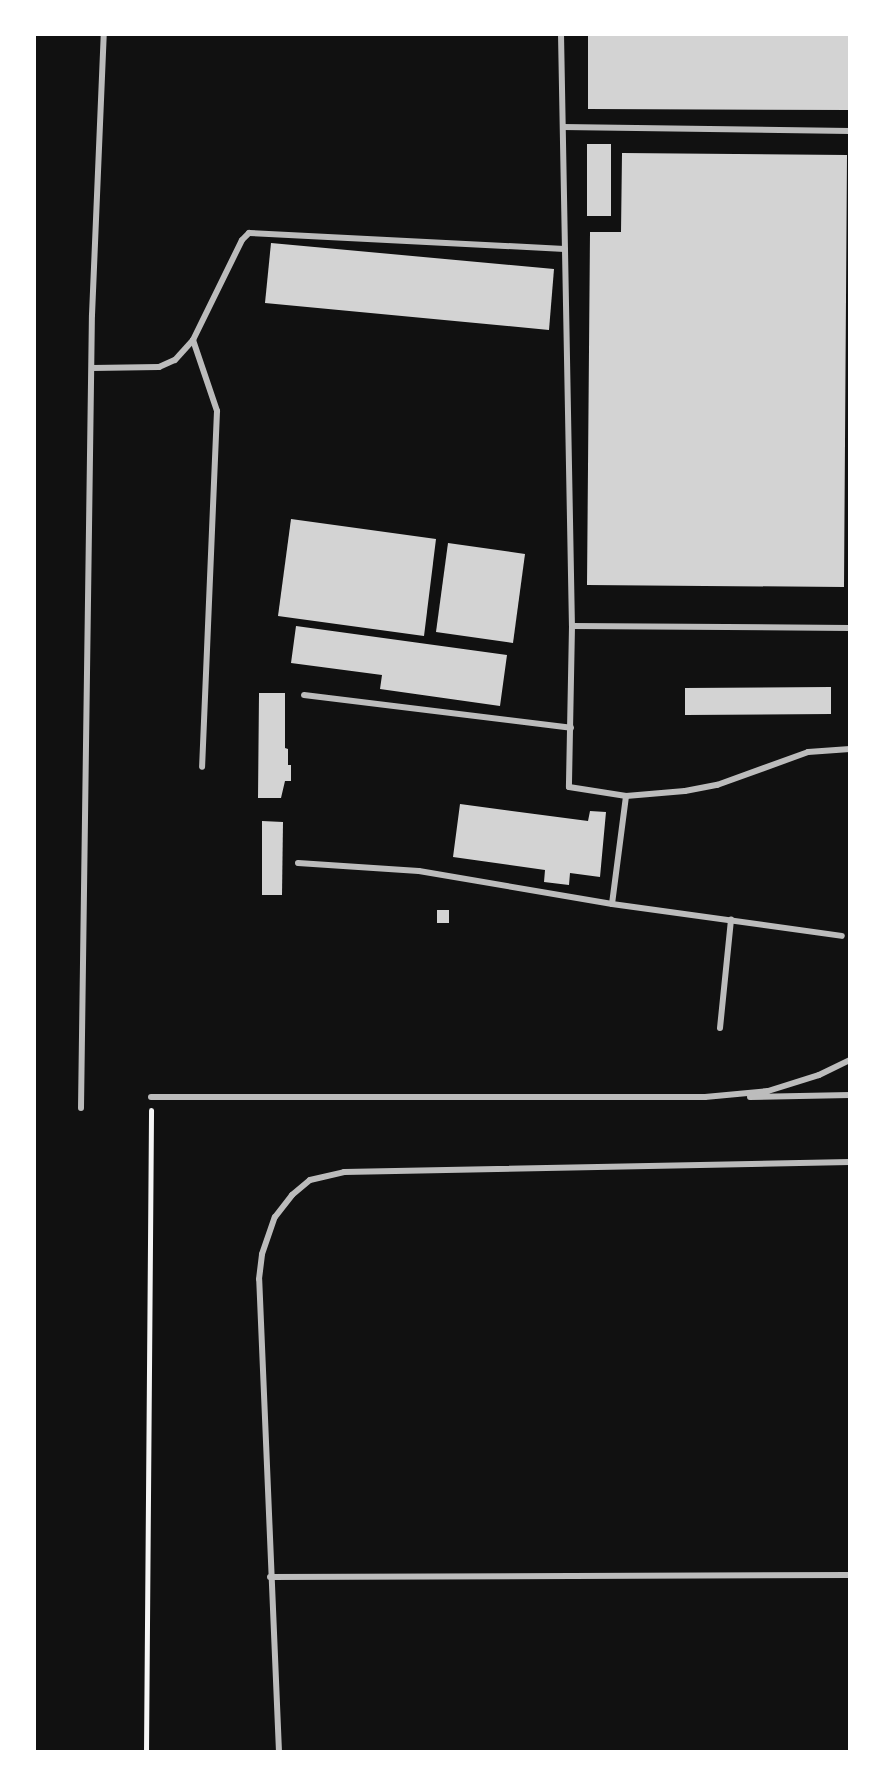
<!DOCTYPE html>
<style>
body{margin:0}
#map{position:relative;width:884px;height:1786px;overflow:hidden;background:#111;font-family:"Zilla Slab",serif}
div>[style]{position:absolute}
.building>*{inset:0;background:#d3d3d3}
.path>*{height:5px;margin:-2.5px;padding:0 2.5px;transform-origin:2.5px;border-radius:2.5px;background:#f5f5f5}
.service>*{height:6px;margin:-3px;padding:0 3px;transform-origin:3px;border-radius:3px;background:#bcbcbc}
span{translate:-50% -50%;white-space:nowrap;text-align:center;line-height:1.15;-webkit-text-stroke:8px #fff;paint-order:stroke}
.frame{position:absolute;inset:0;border:36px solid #fff;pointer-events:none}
</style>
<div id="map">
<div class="building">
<i style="clip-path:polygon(588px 34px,850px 34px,850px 110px,588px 109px)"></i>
<i style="clip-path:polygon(587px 144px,611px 144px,611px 216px,587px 216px)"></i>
<i style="clip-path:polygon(622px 153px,847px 155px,844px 587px,587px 585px,590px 232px,621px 232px)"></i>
<i style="clip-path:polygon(271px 243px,554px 269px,549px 330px,265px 303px)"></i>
<i style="clip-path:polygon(291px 519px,436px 539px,424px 636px,278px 616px)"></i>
<i style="clip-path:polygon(448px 543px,525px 554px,513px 643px,436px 632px)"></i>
<i style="clip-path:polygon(296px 626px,507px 655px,500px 706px,380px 689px,382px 675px,291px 663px)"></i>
<i style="clip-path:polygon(831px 687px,831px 714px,685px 715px,685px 688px)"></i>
<i style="clip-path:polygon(259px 693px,285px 693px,285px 748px,288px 749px,288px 765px,291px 765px,291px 781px,285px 781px,281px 798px,258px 798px)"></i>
<i style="clip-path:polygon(460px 804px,588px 821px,590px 811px,606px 812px,600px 877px,570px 873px,569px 885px,544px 882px,545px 870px,453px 857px)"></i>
<i style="clip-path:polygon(262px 821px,283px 822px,282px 895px,262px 895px)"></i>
<i style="clip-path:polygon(437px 910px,449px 910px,449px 923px,437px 923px)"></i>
</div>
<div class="path">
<i style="left:146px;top:1752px;width:642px;rotate:-89.55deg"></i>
</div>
<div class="service">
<i style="left:561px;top:34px;width:592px;rotate:88.94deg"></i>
<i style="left:572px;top:626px;width:161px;rotate:91.1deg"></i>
<i style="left:569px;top:787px;width:58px;rotate:9deg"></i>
<i style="left:626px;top:796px;width:59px;rotate:-4.8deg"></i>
<i style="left:685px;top:791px;width:33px;rotate:-11deg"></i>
<i style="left:717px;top:785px;width:97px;rotate:-19.9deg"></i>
<i style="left:808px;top:752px;width:42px;rotate:-4.1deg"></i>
<i style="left:563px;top:127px;width:287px;rotate:0.8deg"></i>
<i style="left:193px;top:340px;width:75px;rotate:71.3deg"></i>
<i style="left:217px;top:411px;width:356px;rotate:92.4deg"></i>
<i style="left:92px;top:368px;width:67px;rotate:-0.9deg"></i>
<i style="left:159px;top:367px;width:17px;rotate:-24deg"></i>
<i style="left:175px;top:360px;width:27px;rotate:-48deg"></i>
<i style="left:193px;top:340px;width:111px;rotate:-63.9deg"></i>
<i style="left:242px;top:240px;width:10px;rotate:-45deg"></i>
<i style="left:249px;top:233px;width:316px;rotate:2.9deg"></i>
<i style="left:572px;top:626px;width:278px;rotate:0.4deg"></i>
<i style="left:304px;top:695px;width:269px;rotate:7deg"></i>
<i style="left:298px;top:863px;width:121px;rotate:3.8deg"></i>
<i style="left:419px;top:871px;width:196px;rotate:9.7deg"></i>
<i style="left:612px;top:904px;width:232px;rotate:7.9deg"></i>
<i style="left:612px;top:904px;width:109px;rotate:-82.6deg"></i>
<i style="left:720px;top:1028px;width:109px;rotate:-84.2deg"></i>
<i style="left:151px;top:1097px;width:554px"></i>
<i style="left:705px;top:1097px;width:63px;rotate:-5.4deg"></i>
<i style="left:768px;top:1091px;width:53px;rotate:-17.4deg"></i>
<i style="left:819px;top:1075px;width:34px;rotate:-26deg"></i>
<i style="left:750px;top:1097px;width:100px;rotate:-1.1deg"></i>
<i style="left:81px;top:1108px;width:793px;rotate:-89.21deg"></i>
<i style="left:92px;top:315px;width:281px;rotate:-87.6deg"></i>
<i style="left:270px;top:1577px;width:580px;rotate:-0.2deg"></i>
<i style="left:279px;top:1752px;width:473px;rotate:-92.4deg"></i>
<i style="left:259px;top:1279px;width:25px;rotate:-83deg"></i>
<i style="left:262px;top:1254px;width:39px;rotate:-71deg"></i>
<i style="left:275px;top:1217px;width:28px;rotate:-52deg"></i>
<i style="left:292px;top:1195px;width:23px;rotate:-40deg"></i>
<i style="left:310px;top:1180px;width:35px;rotate:-13deg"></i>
<i style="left:344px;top:1172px;width:506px;rotate:-1.13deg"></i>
</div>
<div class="frame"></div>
</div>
